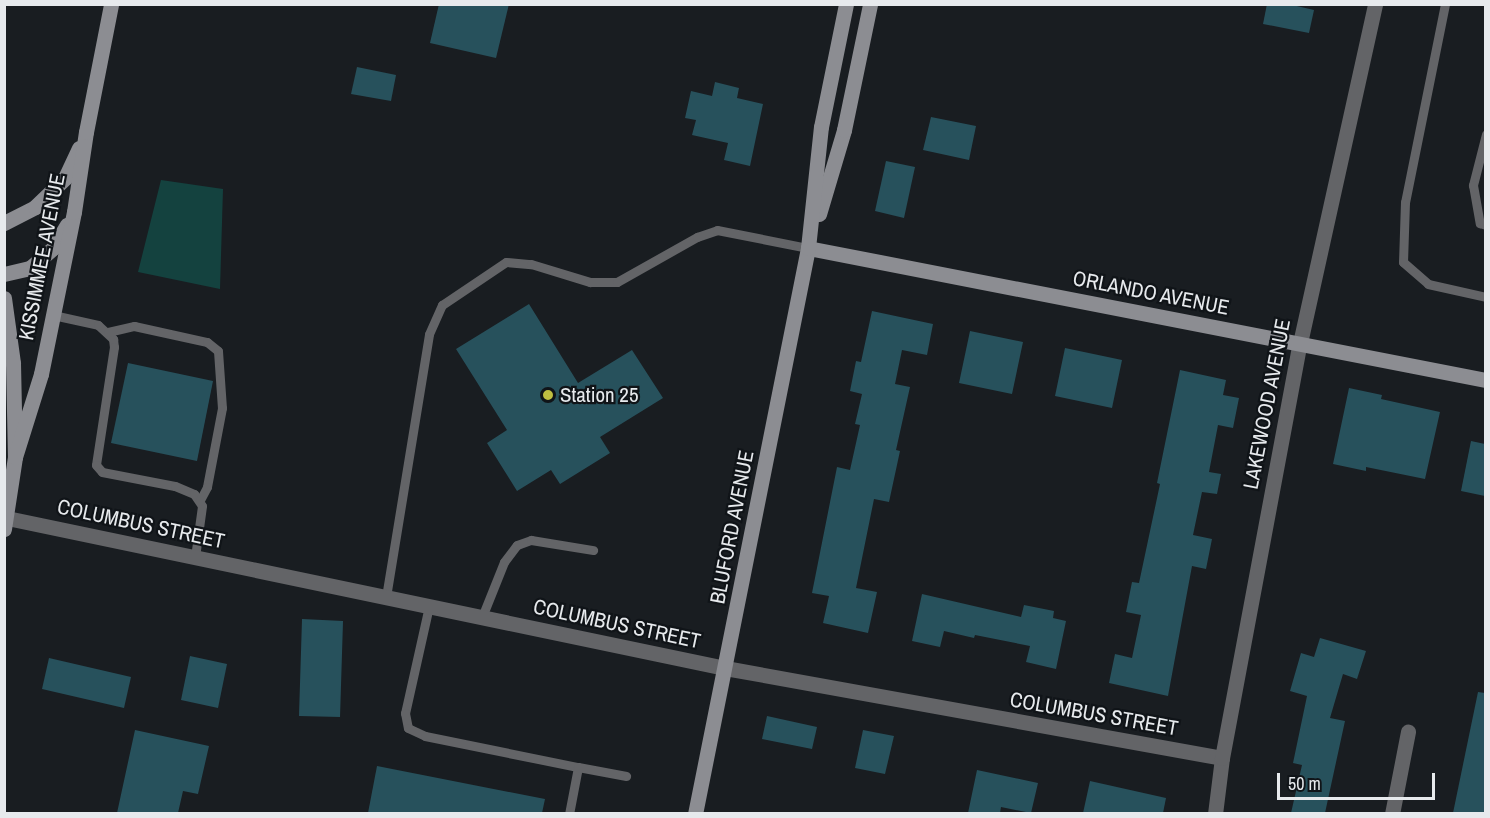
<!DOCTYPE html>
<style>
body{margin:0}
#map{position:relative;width:1490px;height:818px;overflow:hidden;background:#191d21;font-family:"Archivo Narrow",sans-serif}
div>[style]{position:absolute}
.water>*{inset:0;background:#14423f}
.building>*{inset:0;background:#27515c}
.lane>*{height:9px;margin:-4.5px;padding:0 4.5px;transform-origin:4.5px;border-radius:4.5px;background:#636467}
.street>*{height:15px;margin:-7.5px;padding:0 7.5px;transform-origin:7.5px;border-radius:7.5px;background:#636467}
.secondary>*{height:15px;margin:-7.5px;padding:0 7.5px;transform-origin:7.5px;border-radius:7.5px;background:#8c8d92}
.dots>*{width:16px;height:16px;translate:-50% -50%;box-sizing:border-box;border:3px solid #101418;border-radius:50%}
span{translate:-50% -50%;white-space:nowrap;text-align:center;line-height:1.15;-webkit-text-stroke:4.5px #101418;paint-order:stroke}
.street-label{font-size:21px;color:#e7eaed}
.poi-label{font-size:21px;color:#e7eaed}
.left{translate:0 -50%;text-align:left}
.frame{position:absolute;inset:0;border:6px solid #e7eaed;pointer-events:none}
.scale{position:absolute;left:1277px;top:773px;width:158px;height:27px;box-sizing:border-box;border:3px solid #e7eaed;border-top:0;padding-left:8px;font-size:18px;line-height:21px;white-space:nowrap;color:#e7eaed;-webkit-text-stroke:4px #101418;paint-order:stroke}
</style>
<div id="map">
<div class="water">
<i style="clip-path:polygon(161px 180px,223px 189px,220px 289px,138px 272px)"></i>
</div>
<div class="building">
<i style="clip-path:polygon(439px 4px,509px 4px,496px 58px,430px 43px)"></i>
<i style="clip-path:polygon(1267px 4px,1288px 4px,1314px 10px,1309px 33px,1263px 24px)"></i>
<i style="clip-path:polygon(357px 67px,396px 75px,391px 101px,351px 94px)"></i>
<i style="clip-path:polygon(715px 82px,739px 88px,737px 98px,763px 104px,750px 166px,724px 160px,728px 143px,692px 135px,696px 120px,685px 118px,691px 91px,712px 96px)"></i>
<i style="clip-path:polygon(931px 117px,976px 126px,969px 160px,923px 150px)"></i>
<i style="clip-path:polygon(886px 161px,915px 167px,904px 218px,875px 211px)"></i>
<i style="clip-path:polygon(529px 304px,578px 383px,632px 350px,663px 398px,600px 437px,610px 453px,560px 484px,551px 470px,517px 491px,487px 443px,507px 430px,456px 349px)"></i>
<i style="clip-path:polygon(872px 311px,933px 324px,927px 355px,902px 350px,895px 384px,910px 387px,896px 450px,900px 451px,889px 502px,874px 499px,856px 588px,877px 592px,868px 633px,823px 623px,829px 596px,812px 593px,837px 467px,850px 470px,860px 425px,855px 424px,862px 394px,850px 391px,856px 361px,861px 362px)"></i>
<i style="clip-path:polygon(970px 331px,1023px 342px,1012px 394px,959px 383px)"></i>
<i style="clip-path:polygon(1065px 348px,1122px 360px,1112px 408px,1055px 396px)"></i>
<i style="clip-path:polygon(128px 363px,213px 381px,197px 461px,111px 443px)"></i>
<i style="clip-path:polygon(1180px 370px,1226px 380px,1223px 395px,1239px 398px,1233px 428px,1218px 425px,1209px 472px,1221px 474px,1217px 494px,1202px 492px,1193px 535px,1212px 539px,1206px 569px,1192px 566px,1168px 696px,1109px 683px,1115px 654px,1132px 658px,1141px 615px,1126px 612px,1132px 582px,1139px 583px,1160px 484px,1157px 483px)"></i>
<i style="clip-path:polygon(1349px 388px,1382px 395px,1381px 399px,1440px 412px,1425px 479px,1366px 467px,1366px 471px,1333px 464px)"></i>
<i style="clip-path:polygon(1471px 441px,1485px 444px,1485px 496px,1461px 491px)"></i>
<i style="clip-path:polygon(922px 594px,1021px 617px,1024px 605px,1054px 611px,1053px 618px,1066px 621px,1056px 669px,1026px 662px,1030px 646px,975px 635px,974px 638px,944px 631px,940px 647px,912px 641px)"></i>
<i style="clip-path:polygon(302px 619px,343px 621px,340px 717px,299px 716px)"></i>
<i style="clip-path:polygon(1320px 638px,1366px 651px,1357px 679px,1343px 674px,1330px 718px,1345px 721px,1325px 813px,1291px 813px,1302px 765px,1293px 763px,1307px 696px,1290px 691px,1301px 653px,1314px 657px)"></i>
<i style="clip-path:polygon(190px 656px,227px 664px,218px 708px,181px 700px)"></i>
<i style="clip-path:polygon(49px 658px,131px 677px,124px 708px,42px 689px)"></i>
<i style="clip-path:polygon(1478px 692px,1485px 693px,1485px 813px,1453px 813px)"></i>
<i style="clip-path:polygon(767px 716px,817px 727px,812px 749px,762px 739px)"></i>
<i style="clip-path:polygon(135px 730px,209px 746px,198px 794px,183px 791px,178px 813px,117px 813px)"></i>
<i style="clip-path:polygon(863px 730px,894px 736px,885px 774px,855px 768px)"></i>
<i style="clip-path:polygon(377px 766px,545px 799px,542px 813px,368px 813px)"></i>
<i style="clip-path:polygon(977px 770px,1038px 783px,1031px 813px,1001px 807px,1000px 813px,968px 813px)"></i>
<i style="clip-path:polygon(1090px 781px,1166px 798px,1163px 813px,1083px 813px)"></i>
</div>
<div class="lane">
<i style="left:1445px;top:4px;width:202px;rotate:101.4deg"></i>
<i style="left:1405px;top:202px;width:60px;rotate:91.9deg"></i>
<i style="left:1403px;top:262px;width:33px;rotate:41deg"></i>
<i style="left:1428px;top:284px;width:59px;rotate:12.6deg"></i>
<i style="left:1486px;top:134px;width:53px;rotate:104.3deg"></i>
<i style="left:1473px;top:185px;width:39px;rotate:80deg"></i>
<i style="left:1480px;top:223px;width:6px;rotate:18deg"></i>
<i style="left:53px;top:315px;width:46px;rotate:12.5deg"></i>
<i style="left:98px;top:325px;width:21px;rotate:43deg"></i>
<i style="left:113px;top:339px;width:8px;rotate:83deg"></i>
<i style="left:114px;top:347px;width:119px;rotate:98.7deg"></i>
<i style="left:96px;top:465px;width:9px;rotate:49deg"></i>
<i style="left:102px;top:472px;width:74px;rotate:10.9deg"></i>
<i style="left:175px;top:486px;width:21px;rotate:23deg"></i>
<i style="left:194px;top:494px;width:14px;rotate:56deg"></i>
<i style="left:202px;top:506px;width:51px;rotate:97.8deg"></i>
<i style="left:108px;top:332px;width:27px;rotate:-13deg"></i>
<i style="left:134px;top:326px;width:75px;rotate:12.4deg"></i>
<i style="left:207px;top:342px;width:14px;rotate:39deg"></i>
<i style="left:218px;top:351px;width:57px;rotate:86deg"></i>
<i style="left:222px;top:408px;width:80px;rotate:100.8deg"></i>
<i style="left:207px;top:487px;width:15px;rotate:118deg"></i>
<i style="left:386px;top:597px;width:266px;rotate:-80.7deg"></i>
<i style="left:429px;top:334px;width:32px;rotate:-66deg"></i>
<i style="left:442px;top:305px;width:77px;rotate:-33.9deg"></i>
<i style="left:506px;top:262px;width:25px;rotate:5deg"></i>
<i style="left:531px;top:264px;width:62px;rotate:17deg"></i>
<i style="left:590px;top:282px;width:27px"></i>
<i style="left:617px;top:282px;width:92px;rotate:-29.4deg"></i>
<i style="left:697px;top:237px;width:21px;rotate:-19deg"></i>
<i style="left:717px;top:230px;width:93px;rotate:11.2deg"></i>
<i style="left:429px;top:606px;width:110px;rotate:102.6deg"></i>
<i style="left:405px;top:713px;width:15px;rotate:79deg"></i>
<i style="left:408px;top:728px;width:19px;rotate:25deg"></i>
<i style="left:425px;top:736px;width:156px;rotate:11.5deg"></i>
<i style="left:578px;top:767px;width:48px;rotate:100.8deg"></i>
<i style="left:482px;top:617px;width:59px;rotate:-68.2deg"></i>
<i style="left:504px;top:562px;width:21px;rotate:-53deg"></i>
<i style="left:517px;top:545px;width:15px;rotate:-20deg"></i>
<i style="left:531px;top:540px;width:63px;rotate:9.2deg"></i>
<i style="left:578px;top:767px;width:49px;rotate:10.6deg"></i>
</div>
<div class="street">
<i style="left:7px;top:518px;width:734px;rotate:11.8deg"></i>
<i style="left:725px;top:668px;width:505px;rotate:10.26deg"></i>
<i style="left:1215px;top:814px;width:56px;rotate:-82.9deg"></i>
<i style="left:1222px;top:758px;width:422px;rotate:-79.4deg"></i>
<i style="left:1300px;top:343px;width:347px;rotate:-77.5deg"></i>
<i style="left:1392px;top:814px;width:84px;rotate:-79deg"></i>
</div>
<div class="secondary">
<i style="left:819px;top:214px;width:88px;rotate:-73.4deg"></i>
<i style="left:844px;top:130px;width:129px;rotate:-78.3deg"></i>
<i style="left:4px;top:223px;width:35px;rotate:-27deg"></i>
<i style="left:35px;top:207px;width:42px;rotate:-44deg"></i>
<i style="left:65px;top:178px;width:33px;rotate:-65deg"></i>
<i style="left:808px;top:248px;width:691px;rotate:11.02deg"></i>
<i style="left:4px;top:274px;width:27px;rotate:-13deg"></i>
<i style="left:30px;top:268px;width:30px;rotate:-41deg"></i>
<i style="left:53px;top:248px;width:27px;rotate:-59deg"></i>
<i style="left:4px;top:298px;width:66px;rotate:82.1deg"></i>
<i style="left:13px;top:363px;width:94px;rotate:88.8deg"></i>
<i style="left:15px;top:457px;width:73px;rotate:98.7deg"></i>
<i style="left:15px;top:457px;width:87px;rotate:-72.6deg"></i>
<i style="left:41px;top:374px;width:165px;rotate:-78.5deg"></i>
<i style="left:74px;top:212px;width:81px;rotate:-81.5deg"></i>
<i style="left:86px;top:132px;width:130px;rotate:-78.9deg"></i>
<i style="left:695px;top:814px;width:577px;rotate:-78.71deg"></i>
<i style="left:808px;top:248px;width:122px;rotate:-83.9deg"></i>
<i style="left:821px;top:127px;width:126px;rotate:-78.5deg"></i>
</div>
<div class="dots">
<i style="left:548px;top:395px;background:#bfbe41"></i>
</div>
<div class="street-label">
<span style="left:42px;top:257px;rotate:-79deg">KISSIMMEE AVENUE</span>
<span style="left:1151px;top:293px;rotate:11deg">ORLANDO AVENUE</span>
<span style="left:1267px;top:404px;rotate:-79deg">LAKEWOOD AVENUE</span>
<span style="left:141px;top:524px;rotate:12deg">COLUMBUS STREET</span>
<span style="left:732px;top:527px;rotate:-79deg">BLUFORD AVENUE</span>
<span style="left:617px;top:624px;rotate:12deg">COLUMBUS STREET</span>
<span style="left:1094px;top:714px;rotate:10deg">COLUMBUS STREET</span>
</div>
<div class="poi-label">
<span class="left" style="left:560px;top:395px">Station 25</span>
</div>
<div class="frame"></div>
<div class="scale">50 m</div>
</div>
